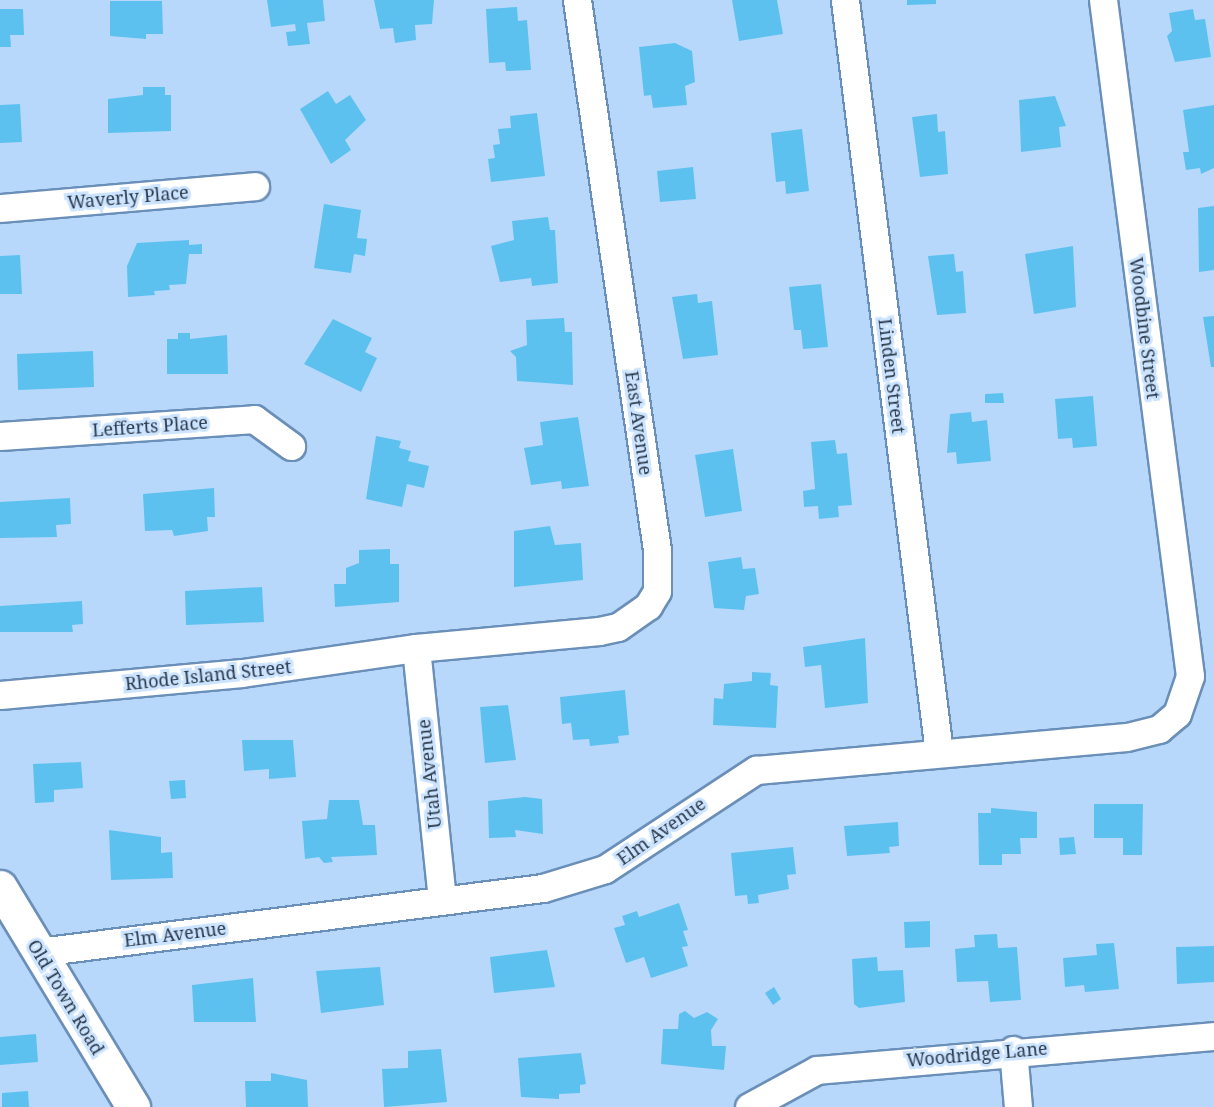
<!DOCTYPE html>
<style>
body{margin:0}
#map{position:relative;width:1214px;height:1107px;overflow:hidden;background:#b8d8fb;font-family:"Noto Serif",serif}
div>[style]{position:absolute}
.building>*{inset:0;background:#5dc1f0}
.roads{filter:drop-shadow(2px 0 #6a8fb8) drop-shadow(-2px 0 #6a8fb8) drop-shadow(0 2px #6a8fb8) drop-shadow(0 -2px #6a8fb8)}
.minor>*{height:27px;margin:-13.5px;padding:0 13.5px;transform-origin:13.5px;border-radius:13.5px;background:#fff}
.major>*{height:33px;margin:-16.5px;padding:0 16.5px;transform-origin:16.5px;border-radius:16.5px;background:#fff}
span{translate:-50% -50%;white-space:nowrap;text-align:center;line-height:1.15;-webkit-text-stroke:6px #cce4ff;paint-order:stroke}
.street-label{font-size:18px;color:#29394a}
</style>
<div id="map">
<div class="building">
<i style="clip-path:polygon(267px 0,323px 0,325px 21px,307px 23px,310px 44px,288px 46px,286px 32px,296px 31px,295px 24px,271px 27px)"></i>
<i style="clip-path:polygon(374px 0,434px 0,432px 24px,415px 25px,416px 40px,395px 43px,393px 28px,380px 29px)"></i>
<i style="clip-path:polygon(732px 0,777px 0,783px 34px,739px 41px)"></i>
<i style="clip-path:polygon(907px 0,936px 0,936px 4px,907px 5px)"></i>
<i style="clip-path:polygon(110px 1px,162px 1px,163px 34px,146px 34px,146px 39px,110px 36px)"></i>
<i style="clip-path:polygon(517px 7px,518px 21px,527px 20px,531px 70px,506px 71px,505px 62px,489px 63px,486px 9px)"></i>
<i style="clip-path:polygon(0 9px,23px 9px,24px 35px,10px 35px,11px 47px,0 47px)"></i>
<i style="clip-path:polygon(1193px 9px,1195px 20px,1205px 19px,1211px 57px,1175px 62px,1167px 36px,1172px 31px,1169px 13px)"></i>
<i style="clip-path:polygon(675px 43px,692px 51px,695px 82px,685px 86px,687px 105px,653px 108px,651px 95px,644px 96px,639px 47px)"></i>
<i style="clip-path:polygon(143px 87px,165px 87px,165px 95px,171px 95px,171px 131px,108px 133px,108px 99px,143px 95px)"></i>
<i style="clip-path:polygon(328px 91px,336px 104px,350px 95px,366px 120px,345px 140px,351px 150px,331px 164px,300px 109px)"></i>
<i style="clip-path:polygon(1055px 96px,1066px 126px,1059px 127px,1061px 147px,1021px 152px,1019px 100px)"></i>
<i style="clip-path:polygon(20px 104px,22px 142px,0 143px,0 105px)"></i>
<i style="clip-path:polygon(1214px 105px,1214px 168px,1201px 174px,1200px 168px,1186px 170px,1183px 152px,1189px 152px,1183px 110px)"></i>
<i style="clip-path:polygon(537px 113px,545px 176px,491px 182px,488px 159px,495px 158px,493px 145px,500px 144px,498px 129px,511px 128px,510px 116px)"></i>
<i style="clip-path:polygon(937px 114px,938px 132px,945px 131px,948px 174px,920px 177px,912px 117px)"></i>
<i style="clip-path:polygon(802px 129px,809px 191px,786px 194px,785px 181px,776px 182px,771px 133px)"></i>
<i style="clip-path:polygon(693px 167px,696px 199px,660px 202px,657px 171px)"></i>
<i style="clip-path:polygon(324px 204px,361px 210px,357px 238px,367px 239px,365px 256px,354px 254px,351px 273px,314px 268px)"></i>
<i style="clip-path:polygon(1214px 206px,1214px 270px,1199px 272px,1198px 208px)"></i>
<i style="clip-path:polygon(548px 217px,550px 230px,555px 230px,558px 283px,532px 286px,531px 278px,500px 282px,491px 246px,514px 240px,512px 221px)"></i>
<i style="clip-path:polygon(189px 240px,189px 245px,202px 244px,202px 254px,189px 254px,186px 284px,169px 285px,170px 290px,154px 291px,155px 295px,128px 297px,127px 266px,137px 243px)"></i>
<i style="clip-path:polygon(1073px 246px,1076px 307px,1034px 314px,1025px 254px)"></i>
<i style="clip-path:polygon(954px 254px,956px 272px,963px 271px,966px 313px,937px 315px,928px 256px)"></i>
<i style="clip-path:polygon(20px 255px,22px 294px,0 294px,0 256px)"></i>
<i style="clip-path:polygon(821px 284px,828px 347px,803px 349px,801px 330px,794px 330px,789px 287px)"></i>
<i style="clip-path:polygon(697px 294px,698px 303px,712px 301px,718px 355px,683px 359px,672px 297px)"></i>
<i style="clip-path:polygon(1214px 316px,1214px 367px,1211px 367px,1203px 317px)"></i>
<i style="clip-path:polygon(564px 318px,565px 332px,572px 332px,573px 385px,517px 381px,516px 357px,510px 351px,527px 345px,526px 320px)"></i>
<i style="clip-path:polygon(333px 319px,372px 338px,365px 352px,377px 358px,361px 392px,304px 364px)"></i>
<i style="clip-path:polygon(178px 333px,190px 333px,190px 339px,227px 335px,228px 374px,167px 374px,167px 339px,178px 339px)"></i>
<i style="clip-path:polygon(93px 351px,94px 387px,18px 390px,17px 354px)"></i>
<i style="clip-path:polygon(1003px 393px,1004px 403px,985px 403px,985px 394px)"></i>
<i style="clip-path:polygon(1093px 396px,1097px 446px,1073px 448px,1072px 438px,1058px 439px,1055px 399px)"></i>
<i style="clip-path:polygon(971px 412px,972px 422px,987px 420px,991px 461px,957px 464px,956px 452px,947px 453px,950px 414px)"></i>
<i style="clip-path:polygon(578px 417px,589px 486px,562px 489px,561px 481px,531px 485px,524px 448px,543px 445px,540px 422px)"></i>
<i style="clip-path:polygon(376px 436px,401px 441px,399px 448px,411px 451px,408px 461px,429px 466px,424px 488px,407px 484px,402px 507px,366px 499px)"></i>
<i style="clip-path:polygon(835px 440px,837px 454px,847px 453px,852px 505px,838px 506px,839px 517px,819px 519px,818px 506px,804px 507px,803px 491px,815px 489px,811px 442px)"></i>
<i style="clip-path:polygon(733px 449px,742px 511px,705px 517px,695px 455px)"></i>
<i style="clip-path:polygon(214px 488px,215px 517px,207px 517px,208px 531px,174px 536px,172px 530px,145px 531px,143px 494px)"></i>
<i style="clip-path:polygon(70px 498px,71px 524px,56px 525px,57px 537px,0 538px,0 502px)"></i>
<i style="clip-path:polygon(550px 526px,555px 545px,581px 543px,583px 580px,514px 587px,514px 531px)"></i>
<i style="clip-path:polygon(390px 549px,390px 564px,399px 564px,399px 602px,335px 607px,334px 584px,346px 584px,346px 568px,359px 563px,359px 550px)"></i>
<i style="clip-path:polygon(741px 557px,743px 569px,755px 568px,759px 594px,746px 596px,744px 610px,714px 608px,708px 562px)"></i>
<i style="clip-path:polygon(262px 587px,264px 622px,186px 625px,185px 591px)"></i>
<i style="clip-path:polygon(82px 601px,83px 624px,72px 625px,73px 632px,0 632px,0 606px)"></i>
<i style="clip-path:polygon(865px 638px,868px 703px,825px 708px,821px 665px,805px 667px,803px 647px)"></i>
<i style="clip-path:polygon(752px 672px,771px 673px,770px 685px,778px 686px,776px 728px,713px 725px,714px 698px,723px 699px,724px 684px,752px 681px)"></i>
<i style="clip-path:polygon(625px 690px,629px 735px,618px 736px,619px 743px,590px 746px,589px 739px,573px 740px,571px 723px,562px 724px,560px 697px)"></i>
<i style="clip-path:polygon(508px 705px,516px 760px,485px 763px,480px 707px)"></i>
<i style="clip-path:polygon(242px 740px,293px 740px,296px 777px,269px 779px,269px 769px,244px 771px)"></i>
<i style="clip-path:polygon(81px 762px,83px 788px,54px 790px,54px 802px,35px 803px,33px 764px)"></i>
<i style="clip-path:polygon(185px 780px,186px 798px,171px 799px,169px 781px)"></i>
<i style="clip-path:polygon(525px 797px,542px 799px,543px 834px,515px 830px,516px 837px,489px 838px,488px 801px)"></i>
<i style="clip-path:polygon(329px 800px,359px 800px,363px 825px,375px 825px,377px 855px,331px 857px,333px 862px,324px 863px,319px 857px,305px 859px,302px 821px,327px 819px)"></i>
<i style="clip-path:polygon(1094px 804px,1143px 804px,1142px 855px,1123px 855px,1123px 838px,1094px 838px)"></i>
<i style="clip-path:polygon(991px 808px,1037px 812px,1037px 838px,1020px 838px,1021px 854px,1002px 854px,1002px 865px,979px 865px,978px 813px,991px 813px)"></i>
<i style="clip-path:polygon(898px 822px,899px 846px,889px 847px,890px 853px,847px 856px,844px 826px)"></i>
<i style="clip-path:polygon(109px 830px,161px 837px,161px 853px,172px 852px,173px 878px,111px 880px)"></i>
<i style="clip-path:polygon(1074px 837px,1076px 854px,1060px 855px,1059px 838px)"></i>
<i style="clip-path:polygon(793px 847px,796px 874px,787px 875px,789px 889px,758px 895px,759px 903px,748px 904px,747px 895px,735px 896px,731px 853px)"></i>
<i style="clip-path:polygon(679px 903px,688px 930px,683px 931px,688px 946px,682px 947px,688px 966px,651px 978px,644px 957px,626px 963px,614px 928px,625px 925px,622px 916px,637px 911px,639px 917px)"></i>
<i style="clip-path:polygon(930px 921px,930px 947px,905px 948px,904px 922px)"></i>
<i style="clip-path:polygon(997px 934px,998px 948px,1017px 947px,1021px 1000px,990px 1002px,988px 981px,957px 982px,955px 949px,975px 947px,974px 935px)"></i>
<i style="clip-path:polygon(1114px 943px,1119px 989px,1085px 992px,1084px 985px,1065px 987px,1063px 958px,1097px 955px,1096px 944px)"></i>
<i style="clip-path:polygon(1214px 946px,1214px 982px,1177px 984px,1176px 947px)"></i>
<i style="clip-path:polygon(547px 950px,555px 987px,494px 993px,490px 957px)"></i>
<i style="clip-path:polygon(877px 957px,878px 971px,903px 970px,905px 1002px,859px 1008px,854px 1004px,852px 959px)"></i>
<i style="clip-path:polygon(380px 967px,384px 1005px,321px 1013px,316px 971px)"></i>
<i style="clip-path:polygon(253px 978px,256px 1022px,194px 1022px,192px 985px)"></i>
<i style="clip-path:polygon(774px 987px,781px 999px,773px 1005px,765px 993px)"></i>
<i style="clip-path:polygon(685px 1011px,694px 1018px,707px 1012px,718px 1019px,711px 1030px,712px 1046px,726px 1046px,724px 1070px,661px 1064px,663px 1029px,678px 1029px,679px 1014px)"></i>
<i style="clip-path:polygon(36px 1034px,38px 1062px,0 1065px,0 1037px)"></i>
<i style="clip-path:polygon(441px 1049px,447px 1102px,384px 1107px,382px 1069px,408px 1068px,408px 1051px)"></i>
<i style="clip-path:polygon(581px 1053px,586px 1084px,580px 1085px,580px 1093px,559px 1094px,559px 1099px,521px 1097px,518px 1058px)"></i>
<i style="clip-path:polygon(271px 1073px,307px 1080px,308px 1107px,246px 1107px,245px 1081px,271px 1081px)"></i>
<i style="clip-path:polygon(28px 1091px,29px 1107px,2px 1107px,2px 1093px)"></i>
</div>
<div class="roads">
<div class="minor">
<i style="left:845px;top:0;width:759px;rotate:82.88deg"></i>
<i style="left:0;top:208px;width:256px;rotate:-4.9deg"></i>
<i style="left:0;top:436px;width:255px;rotate:-3.8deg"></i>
<i style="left:254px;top:419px;width:46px;rotate:36.1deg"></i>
<i style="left:416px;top:648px;width:252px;rotate:84.1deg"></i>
<i style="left:0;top:695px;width:243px;rotate:-5.2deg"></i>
<i style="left:242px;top:673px;width:176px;rotate:-8.2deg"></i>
<i style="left:416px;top:648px;width:184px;rotate:-5.3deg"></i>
<i style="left:599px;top:631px;width:19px;rotate:-12deg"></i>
<i style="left:618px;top:627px;width:37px;rotate:-35deg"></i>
<i style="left:648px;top:606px;width:17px;rotate:-59deg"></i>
<i style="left:657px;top:591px;width:41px;rotate:-90deg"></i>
<i style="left:657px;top:550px;width:556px;rotate:-98.28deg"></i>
<i style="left:39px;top:952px;width:508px;rotate:-7.24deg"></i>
<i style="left:543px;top:888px;width:65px;rotate:-17deg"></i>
<i style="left:605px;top:869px;width:181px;rotate:-33.3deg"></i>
<i style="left:756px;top:770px;width:372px;rotate:-5.1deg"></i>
<i style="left:1127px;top:737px;width:33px;rotate:-14deg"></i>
<i style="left:1159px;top:729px;width:23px;rotate:-40deg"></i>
<i style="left:1177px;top:714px;width:40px;rotate:-71.1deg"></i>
<i style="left:1190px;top:676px;width:682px;rotate:-97.33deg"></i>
<i style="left:1013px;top:1050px;width:57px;rotate:85deg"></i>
<i style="left:749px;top:1107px;width:77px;rotate:-28.6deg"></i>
<i style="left:817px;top:1070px;width:398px;rotate:-4.9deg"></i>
</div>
<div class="major">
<i style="left:0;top:887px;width:257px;rotate:58.8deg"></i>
</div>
</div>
<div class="street-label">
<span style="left:128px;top:197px;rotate:-5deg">Waverly Place</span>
<span style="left:1145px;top:328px;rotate:83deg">Woodbine Street</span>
<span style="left:892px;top:376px;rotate:83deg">Linden Street</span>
<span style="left:639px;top:423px;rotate:82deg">East Avenue</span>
<span style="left:150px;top:426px;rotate:-4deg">Lefferts Place</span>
<span style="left:208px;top:675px;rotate:-6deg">Rhode Island Street</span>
<span style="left:429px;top:774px;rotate:-96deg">Utah Avenue</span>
<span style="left:661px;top:831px;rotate:-35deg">Elm Avenue</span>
<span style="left:175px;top:934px;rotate:-7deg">Elm Avenue</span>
<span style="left:66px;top:997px;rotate:59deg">Old Town Road</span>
<span style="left:977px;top:1054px;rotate:-5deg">Woodridge Lane</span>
</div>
</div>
